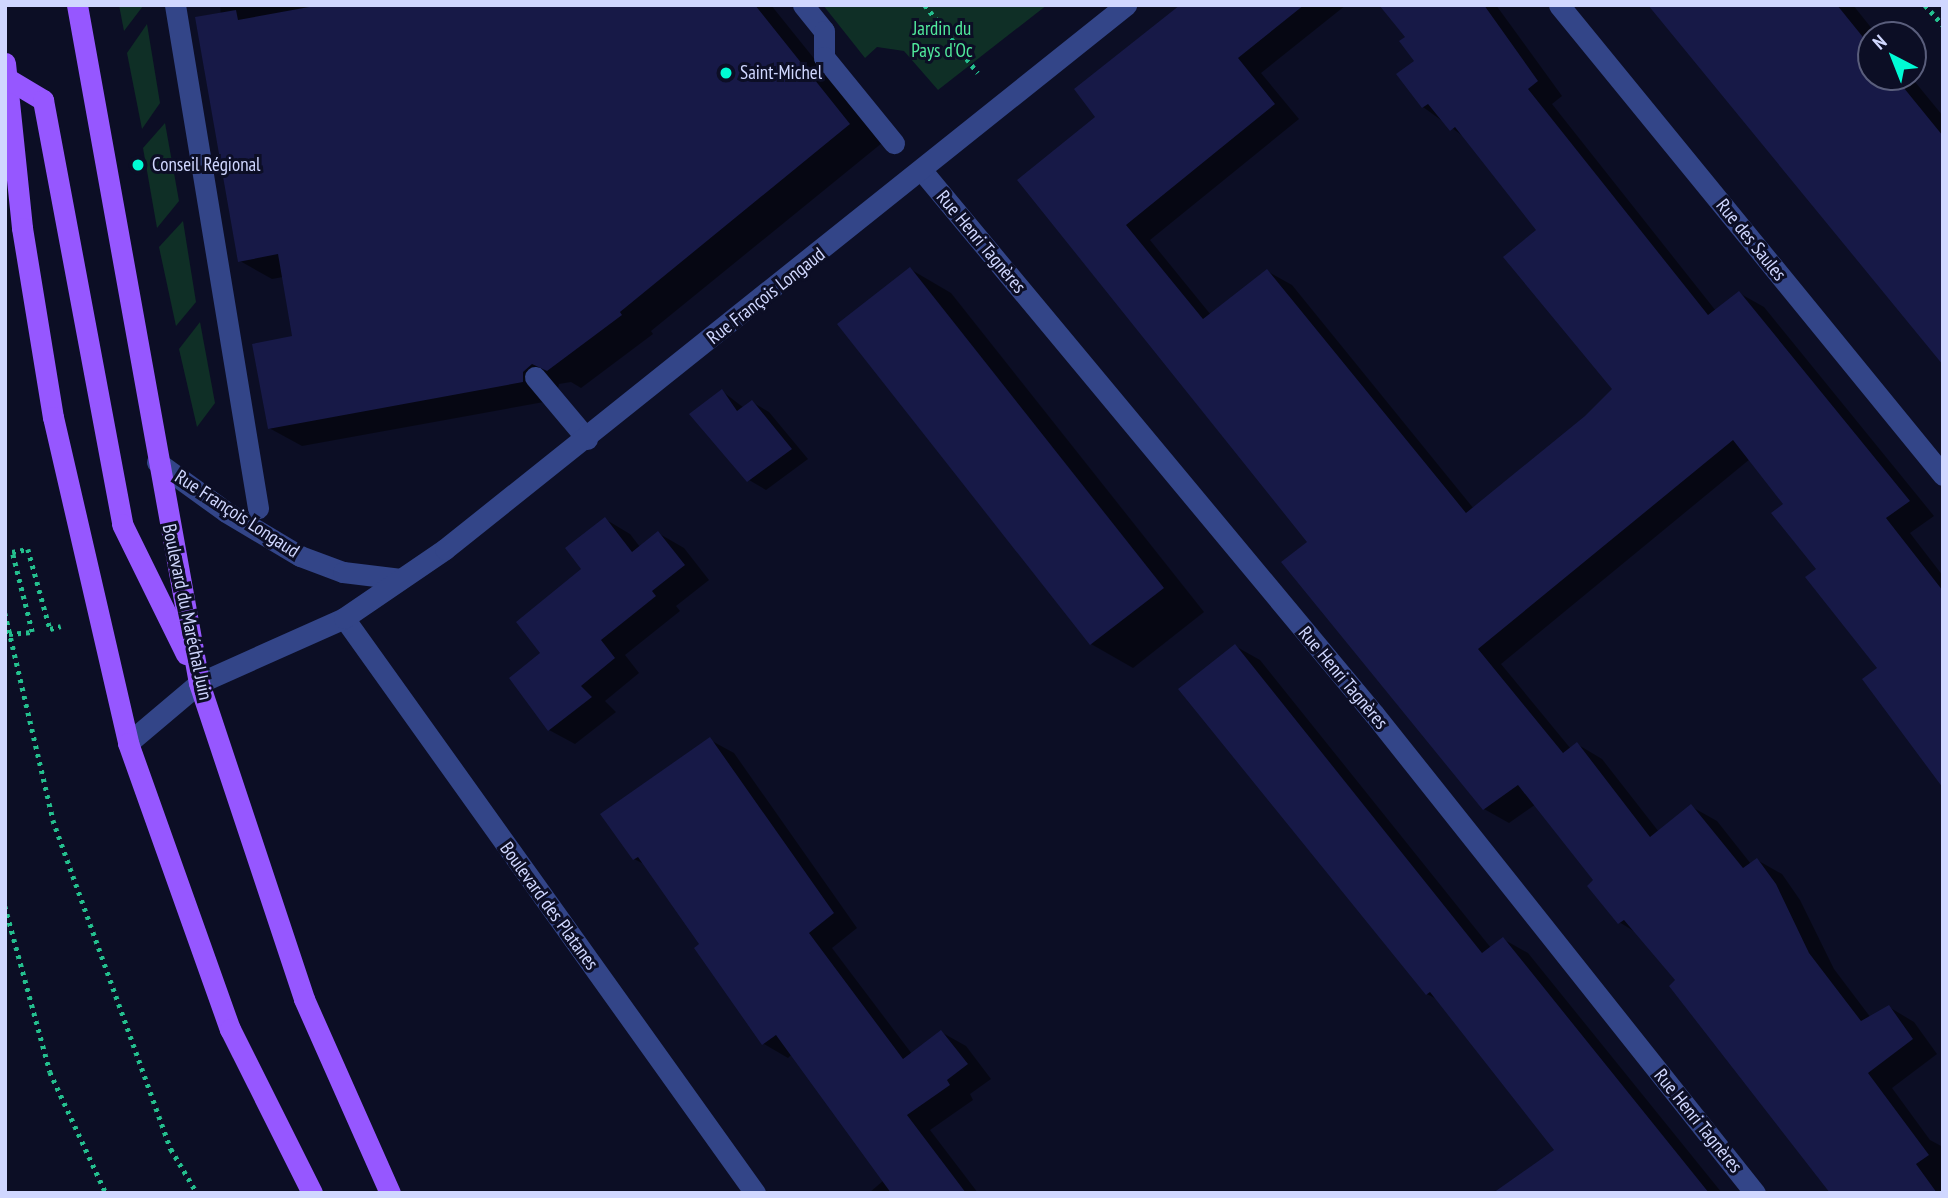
<!DOCTYPE html>
<meta charset="utf-8">
<style>
body{margin:0}
#map{position:relative;width:1948px;height:1198px;overflow:hidden;background:#0c0e25;font-family:"PT Sans Narrow",sans-serif}
div>[style]{position:absolute}
.green>*{inset:0;background:#0f2f26}
.shadow>*{inset:0;background:#0007}
.building>*{inset:0;background:#171947}
.path>*{height:4.5px;margin-top:-2.25px;transform-origin:0;background:repeating-linear-gradient(90deg,#24bf8e 0 3.5px,transparent 0 8.5px)}
.minor>*{height:21px;margin:-10.5px;padding:0 10.5px;transform-origin:10.5px;border-radius:10.5px;background:#334588}
.major>*{height:21px;margin:-10.5px;padding:0 10.5px;transform-origin:10.5px;border-radius:10.5px;background:#9657ff}
.dots>*{width:19px;height:19px;translate:-50% -50%;box-sizing:border-box;border:4px solid #0c0e25;border-radius:50%}
span{translate:-50% -50%;white-space:nowrap;text-align:center;line-height:1.15;-webkit-text-stroke:6px #0c0e25;paint-order:stroke}
.park-label{font-size:19px;color:#51ea9d}
.poi-label{font-size:19px;color:#d0d7ff}
.left{translate:0 -50%;text-align:left}
.street-label{font-size:19px;color:#d0d7ff}
.frame{position:absolute;inset:0;border:7px solid #d0d7ff;pointer-events:none}
.north{position:absolute;left:1857px;top:21px;width:70px;height:70px;box-sizing:border-box;background:#0c0e25;border:2px solid #5a5e7c;border-radius:50%;rotate:318deg;font-size:19px;font-weight:700;line-height:28px;text-align:center;color:#d0d7ff}
.north::after{content:'';display:block;margin:auto;width:24px;height:32px;background:#00fbd4;clip-path:polygon(50% 0,100% 100%,50% 72%,0 100%)}
</style>
<div id="map">
<div class="green">
<i style="clip-path:polygon(119px 5px,143px 6px,124px 31px)"></i>
<i style="clip-path:polygon(823px 5px,1047px 5px,938px 90px,904px 51px,877px 47px,865px 58px)"></i>
<i style="clip-path:polygon(147px 24px,160px 103px,142px 129px,127px 53px)"></i>
<i style="clip-path:polygon(165px 123px,179px 201px,157px 228px,143px 148px)"></i>
<i style="clip-path:polygon(183px 221px,196px 302px,176px 326px,159px 247px)"></i>
<i style="clip-path:polygon(200px 322px,215px 403px,197px 427px,179px 349px)"></i>
</div>
<div class="shadow">
<i style="clip-path:polygon(220px 5px,771px 5px,882px 143px,651px 331px,653px 334px,581px 388px,571px 382px,559px 384px,555px 400px,302px 446px,269px 428px,294px 338px,283px 277px,272px 279px,240px 261px)"></i>
<i style="clip-path:polygon(1205px 5px,1346px 5px,1261px 73px,1299px 119px,1150px 240px,1211px 315px,1267px 271px,1292px 285px,1474px 509px,1587px 418px,1614px 389px,1539px 231px,1467px 139px,1423px 107px,1417px 61px,1407px 37px,1381px 5px,1496px 5px,1562px 96px,1552px 104px,1716px 311px,1739px 293px,1764px 307px,1934px 516px,1910px 533px,1943px 576px,1943px 786px,1786px 504px,1750px 459px,1501px 664px,1571px 749px,1577px 744px,1602px 759px,1659px 832px,1692px 807px,1717px 821px,1751px 864px,1757px 860px,1782px 874px,1800px 900px,1834px 969px,1871px 1018px,1889px 1007px,1914px 1022px,1937px 1054px,1892px 1088px,1930px 1140px,1943px 1147px,1943px 1193px,1832px 1193px,1677px 980px,1637px 933px,1619px 922px,1595px 881px,1536px 804px,1509px 823px,1484px 809px,1310px 542px,1020px 180px,1098px 117px)"></i>
<i style="clip-path:polygon(1651px 5px,1853px 5px,1877px 35px,1871px 35px,1871px 77px,1911px 77px,1943px 116px,1943px 361px)"></i>
<i style="clip-path:polygon(910px 269px,951px 293px,1204px 612px,1133px 668px,1091px 644px)"></i>
<i style="clip-path:polygon(722px 391px,744px 408px,752px 402px,769px 412px,808px 459px,766px 490px,749px 480px,692px 415px)"></i>
<i style="clip-path:polygon(605px 519px,630px 534px,640px 547px,658px 533px,684px 548px,709px 580px,676px 606px,680px 611px,625px 655px,639px 673px,605px 701px,616px 712px,575px 744px,549px 730px,542px 654px)"></i>
<i style="clip-path:polygon(1235px 646px,1260px 660px,1491px 948px,1503px 939px,1528px 953px,1722px 1193px,1544px 1193px,1557px 1151px,1440px 1001px,1427px 994px)"></i>
<i style="clip-path:polygon(710px 740px,734px 753px,857px 928px,832px 948px,912px 1054px,941px 1032px,966px 1046px,991px 1079px,970px 1094px,973px 1100px,930px 1130px,978px 1193px,869px 1193px,884px 1180px,792px 1054px,788px 1058px,764px 1044px,696px 948px,701px 945px,646px 865px,634px 859px)"></i>
</div>
<div class="building">
<i style="clip-path:polygon(320px 5px,755px 5px,850px 124px,620px 312px,622px 315px,547px 371px,532px 364px,523px 372px,523px 382px,268px 429px,252px 344px,292px 336px,278px 254px,238px 262px,195px 17px,236px 10px,238px 20px)"></i>
<i style="clip-path:polygon(1180px 5px,1304px 5px,1238px 58px,1275px 104px,1126px 225px,1203px 319px,1267px 269px,1466px 513px,1585px 416px,1612px 389px,1503px 257px,1536px 230px,1455px 127px,1450px 131px,1428px 104px,1422px 108px,1396px 74px,1414px 61px,1399px 41px,1405px 37px,1379px 5px,1484px 5px,1538px 81px,1528px 89px,1708px 315px,1739px 291px,1910px 501px,1886px 518px,1943px 591px,1943px 788px,1862px 679px,1877px 668px,1805px 577px,1816px 569px,1771px 513px,1783px 504px,1733px 440px,1478px 649px,1563px 753px,1577px 742px,1650px 837px,1691px 804px,1743px 868px,1757px 858px,1776px 884px,1809px 953px,1861px 1021px,1889px 1005px,1913px 1039px,1868px 1073px,1929px 1155px,1916px 1164px,1937px 1193px,1830px 1193px,1669px 986px,1675px 980px,1624px 920px,1618px 924px,1587px 886px,1593px 880px,1518px 785px,1483px 810px,1281px 562px,1307px 542px,1017px 180px,1095px 117px,1074px 89px)"></i>
<i style="clip-path:polygon(1648px 5px,1837px 5px,1871px 47px,1871px 77px,1895px 77px,1943px 136px,1943px 365px)"></i>
<i style="clip-path:polygon(910px 267px,1164px 588px,1090px 645px,837px 324px)"></i>
<i style="clip-path:polygon(722px 389px,737px 411px,752px 400px,792px 449px,747px 482px,689px 414px)"></i>
<i style="clip-path:polygon(605px 517px,632px 552px,658px 531px,685px 565px,652px 591px,656px 596px,601px 640px,615px 658px,581px 686px,592px 697px,548px 731px,509px 678px,540px 653px,516px 622px,581px 569px,565px 548px)"></i>
<i style="clip-path:polygon(1235px 644px,1482px 953px,1503px 937px,1709px 1193px,1493px 1193px,1554px 1150px,1430px 992px,1426px 995px,1178px 689px)"></i>
<i style="clip-path:polygon(710px 737px,834px 913px,809px 933px,903px 1059px,941px 1030px,968px 1064px,947px 1080px,950px 1085px,907px 1115px,966px 1193px,891px 1193px,776px 1035px,762px 1045px,694px 948px,699px 944px,638px 857px,633px 860px,600px 814px)"></i>
</div>
<div class="path">
<i style="left:925px;top:5px;width:86px;rotate:52.1deg"></i>
<i style="left:1925px;top:5px;width:27px;rotate:48deg"></i>
<i style="left:5px;top:613px;width:212px;rotate:76.9deg"></i>
<i style="left:53px;top:820px;width:350px;rotate:70.3deg"></i>
<i style="left:171px;top:1149px;width:51px;rotate:59.4deg"></i>
<i style="left:9px;top:634px;width:23px;rotate:-5deg"></i>
<i style="left:32px;top:632px;width:82px;rotate:-104deg"></i>
<i style="left:12px;top:552px;width:16px;rotate:-11deg"></i>
<i style="left:28px;top:549px;width:83px;rotate:74.6deg"></i>
<i style="left:50px;top:629px;width:11px;rotate:-15deg"></i>
<i style="left:5px;top:906px;width:172px;rotate:74.8deg"></i>
<i style="left:50px;top:1072px;width:133px;rotate:65.2deg"></i>
</div>
<div class="minor">
<i style="left:175px;top:5px;width:510px;rotate:80.63deg"></i>
<i style="left:803px;top:5px;width:33px;rotate:51deg"></i>
<i style="left:824px;top:31px;width:26px;rotate:90deg"></i>
<i style="left:824px;top:57px;width:111px;rotate:50.9deg"></i>
<i style="left:1559px;top:5px;width:607px;rotate:50.75deg"></i>
<i style="left:923px;top:172px;width:705px;rotate:50.24deg"></i>
<i style="left:1374px;top:714px;width:612px;rotate:51.5deg"></i>
<i style="left:535px;top:377px;width:81px;rotate:50deg"></i>
<i style="left:157px;top:462px;width:85px;rotate:35.9deg"></i>
<i style="left:226px;top:512px;width:86px;rotate:30.7deg"></i>
<i style="left:300px;top:556px;width:46px;rotate:20.4deg"></i>
<i style="left:343px;top:572px;width:58px;rotate:6.9deg"></i>
<i style="left:344px;top:618px;width:707px;rotate:54.44deg"></i>
<i style="left:128px;top:743px;width:93px;rotate:-40.2deg"></i>
<i style="left:199px;top:683px;width:159px;rotate:-24.1deg"></i>
<i style="left:344px;top:618px;width:122px;rotate:-34.3deg"></i>
<i style="left:445px;top:549px;width:872px;rotate:-38.62deg"></i>
</div>
<div class="major">
<i style="left:77px;top:5px;width:689px;rotate:79.8deg"></i>
<i style="left:199px;top:683px;width:333px;rotate:71.6deg"></i>
<i style="left:304px;top:999px;width:212px;rotate:66.1deg"></i>
<i style="left:5px;top:63px;width:166px;rotate:84.1deg"></i>
<i style="left:22px;top:228px;width:192px;rotate:80.7deg"></i>
<i style="left:53px;top:417px;width:335px;rotate:77deg"></i>
<i style="left:128px;top:743px;width:304px;rotate:70.4deg"></i>
<i style="left:230px;top:1029px;width:183px;rotate:63.4deg"></i>
<i style="left:8px;top:79px;width:41px;rotate:31deg"></i>
<i style="left:43px;top:100px;width:431px;rotate:79.4deg"></i>
<i style="left:122px;top:524px;width:145px;rotate:63.8deg"></i>
</div>
<div class="dots">
<i style="left:726px;top:73px;background:#00fbd4"></i>
<i style="left:138px;top:165px;background:#00fbd4"></i>
</div>
<div class="park-label">
<span style="left:942px;top:40px">Jardin du<br>Pays d'Oc</span>
</div>
<div class="poi-label">
<span class="left" style="left:740px;top:73px">Saint-Michel</span>
<span class="left" style="left:152px;top:165px">Conseil Régional</span>
</div>
<div class="street-label">
<span style="left:1751px;top:240px;rotate:51deg">Rue des Saules</span>
<span style="left:981px;top:242px;rotate:50deg">Rue Henri Tagnères</span>
<span style="left:766px;top:296px;rotate:-38deg">Rue François Longaud</span>
<span style="left:237px;top:514px;rotate:33deg">Rue François Longaud</span>
<span style="left:187px;top:612px;rotate:78deg">Boulevard du Maréchal Juin</span>
<span style="left:1343px;top:678px;rotate:50deg">Rue Henri Tagnères</span>
<span style="left:549px;top:906px;rotate:54deg">Boulevard des Platanes</span>
<span style="left:1698px;top:1121px;rotate:51deg">Rue Henri Tagnères</span>
</div>
<div class="frame"></div>
<div class="north">N</div>
</div>
